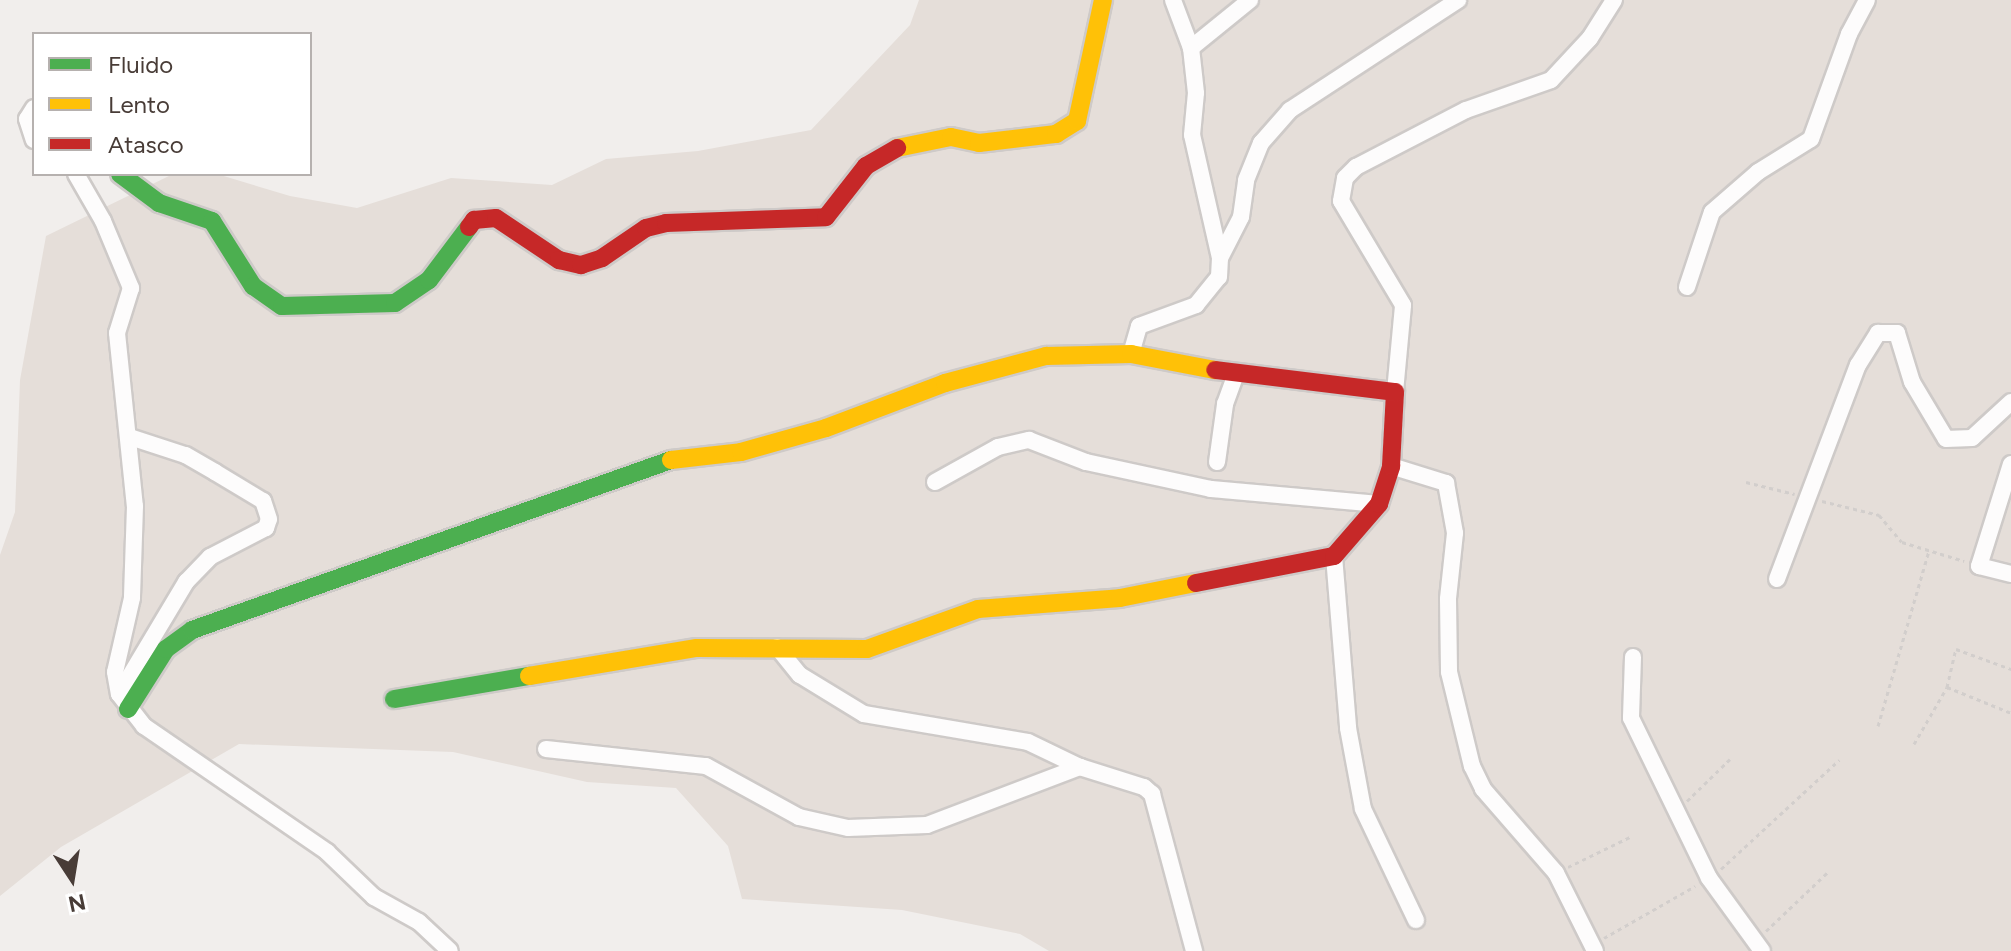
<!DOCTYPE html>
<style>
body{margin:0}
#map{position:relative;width:2011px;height:951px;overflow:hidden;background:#f1eeec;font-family:Figtree,sans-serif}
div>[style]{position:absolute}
.residential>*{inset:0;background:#e5ded9}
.path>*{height:3px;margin-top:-1.5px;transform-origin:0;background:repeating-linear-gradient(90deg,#d2cecc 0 4px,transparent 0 8px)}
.roads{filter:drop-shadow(2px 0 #cecac8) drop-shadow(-2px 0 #cecac8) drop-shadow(0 2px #cecac8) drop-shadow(0 -2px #cecac8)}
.street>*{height:16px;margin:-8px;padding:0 8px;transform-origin:8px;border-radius:8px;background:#fdfcfc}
.fast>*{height:18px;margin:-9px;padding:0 9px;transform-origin:9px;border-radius:9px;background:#4caf50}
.slow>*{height:18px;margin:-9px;padding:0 9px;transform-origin:9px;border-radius:9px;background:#ffc107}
.jam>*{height:18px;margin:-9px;padding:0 9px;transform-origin:9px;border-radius:9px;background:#c62828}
span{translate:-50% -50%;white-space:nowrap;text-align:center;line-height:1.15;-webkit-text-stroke:8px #fff;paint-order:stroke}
.legend{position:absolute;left:32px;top:32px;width:280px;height:144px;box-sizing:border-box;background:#fff;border:2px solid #b6b1af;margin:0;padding:10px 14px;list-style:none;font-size:24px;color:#483c37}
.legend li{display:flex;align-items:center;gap:16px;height:40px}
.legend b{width:40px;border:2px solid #b6b1af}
.north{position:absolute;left:32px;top:839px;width:80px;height:80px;-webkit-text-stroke:6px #fff;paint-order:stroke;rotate:168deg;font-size:22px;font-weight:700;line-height:32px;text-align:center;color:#483c37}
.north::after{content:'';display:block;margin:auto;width:28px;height:36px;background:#483c37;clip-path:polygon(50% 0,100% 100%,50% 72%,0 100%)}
</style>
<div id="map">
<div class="residential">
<i style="clip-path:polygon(919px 0,2011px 0,2011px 951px,1049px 951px,1020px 934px,902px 910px,742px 899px,728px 846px,676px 788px,587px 782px,453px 752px,239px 744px,61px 847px,0 896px,0 555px,15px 512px,20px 380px,46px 236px,173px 174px,217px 174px,290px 196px,357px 208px,451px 178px,552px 185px,606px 159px,698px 151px,811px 130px,910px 25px)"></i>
</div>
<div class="path">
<i style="left:1746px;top:482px;width:50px;rotate:13.8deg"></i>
<i style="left:1822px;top:501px;width:59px;rotate:13.8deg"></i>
<i style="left:1879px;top:515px;width:35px;rotate:50deg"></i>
<i style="left:1902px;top:542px;width:65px;rotate:17deg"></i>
<i style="left:1947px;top:687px;width:69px;rotate:22.1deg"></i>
<i style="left:1878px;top:726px;width:182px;rotate:-73.8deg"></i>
<i style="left:1914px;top:744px;width:66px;rotate:-59.9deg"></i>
<i style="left:1947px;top:687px;width:39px;rotate:-77deg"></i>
<i style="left:1956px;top:649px;width:59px;rotate:20deg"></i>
<i style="left:1687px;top:801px;width:60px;rotate:-44.3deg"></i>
<i style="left:1568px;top:867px;width:69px;rotate:-25.8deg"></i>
<i style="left:1721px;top:869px;width:161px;rotate:-42.7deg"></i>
<i style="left:1766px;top:931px;width:86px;rotate:-43.6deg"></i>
<i style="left:1604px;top:938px;width:105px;rotate:-29.7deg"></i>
</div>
<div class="roads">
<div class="street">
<i style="left:1191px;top:48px;width:76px;rotate:-39.1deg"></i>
<i style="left:34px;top:108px;width:13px;rotate:122deg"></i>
<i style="left:27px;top:119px;width:22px;rotate:72deg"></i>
<i style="left:76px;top:174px;width:54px;rotate:60.1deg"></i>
<i style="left:103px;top:221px;width:73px;rotate:67.3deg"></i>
<i style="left:131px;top:288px;width:47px;rotate:107.3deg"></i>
<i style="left:117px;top:333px;width:174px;rotate:84.1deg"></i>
<i style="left:135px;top:506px;width:92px;rotate:91.9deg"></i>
<i style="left:132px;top:598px;width:76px;rotate:102.9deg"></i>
<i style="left:115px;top:672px;width:22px;rotate:80deg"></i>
<i style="left:119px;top:694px;width:41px;rotate:52deg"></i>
<i style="left:144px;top:726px;width:222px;rotate:34.5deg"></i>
<i style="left:327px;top:852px;width:65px;rotate:43.8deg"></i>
<i style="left:374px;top:897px;width:51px;rotate:29.1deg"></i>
<i style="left:419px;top:922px;width:42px;rotate:43.1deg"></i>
<i style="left:1220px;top:258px;width:46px;rotate:-62.9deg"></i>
<i style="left:1241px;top:217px;width:37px;rotate:-82deg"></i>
<i style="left:1246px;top:180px;width:40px;rotate:-68deg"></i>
<i style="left:1261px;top:143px;width:44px;rotate:-48.7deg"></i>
<i style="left:1290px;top:110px;width:201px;rotate:-33.2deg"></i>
<i style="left:1687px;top:287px;width:79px;rotate:-71.6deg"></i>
<i style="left:1712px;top:212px;width:61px;rotate:-41deg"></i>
<i style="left:1758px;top:172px;width:62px;rotate:-31.9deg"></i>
<i style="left:1811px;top:139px;width:112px;rotate:-70.1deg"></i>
<i style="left:1849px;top:34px;width:38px;rotate:-62deg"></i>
<i style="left:1131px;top:354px;width:29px;rotate:-74deg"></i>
<i style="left:1139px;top:326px;width:61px;rotate:-20.2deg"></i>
<i style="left:1196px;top:305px;width:36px;rotate:-51deg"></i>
<i style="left:1219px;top:277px;width:19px;rotate:-87deg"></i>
<i style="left:1220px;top:258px;width:126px;rotate:-102.8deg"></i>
<i style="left:1192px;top:135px;width:42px;rotate:-84.6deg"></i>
<i style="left:1196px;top:93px;width:45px;rotate:-96.3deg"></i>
<i style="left:1191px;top:48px;width:51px;rotate:-110.6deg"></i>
<i style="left:1395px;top:392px;width:87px;rotate:-84.7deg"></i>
<i style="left:1403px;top:305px;width:121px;rotate:-120.8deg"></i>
<i style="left:1341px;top:201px;width:23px;rotate:-80deg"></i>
<i style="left:1345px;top:178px;width:16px;rotate:-45deg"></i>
<i style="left:1356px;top:167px;width:124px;rotate:-27.4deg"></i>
<i style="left:1466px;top:110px;width:90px;rotate:-19.4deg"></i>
<i style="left:1551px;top:80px;width:57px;rotate:-47.1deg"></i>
<i style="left:1590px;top:38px;width:45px;rotate:-57.7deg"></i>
<i style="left:1217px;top:462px;width:59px;rotate:-82.1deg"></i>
<i style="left:1225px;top:404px;width:33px;rotate:-70deg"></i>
<i style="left:2011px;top:464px;width:107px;rotate:107.4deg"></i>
<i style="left:1979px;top:566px;width:33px;rotate:14deg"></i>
<i style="left:1391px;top:466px;width:58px;rotate:17.2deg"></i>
<i style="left:1446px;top:483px;width:51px;rotate:79.8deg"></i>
<i style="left:1455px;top:533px;width:66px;rotate:96.1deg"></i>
<i style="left:1448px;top:599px;width:73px;rotate:89.2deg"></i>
<i style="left:1449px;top:672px;width:97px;rotate:76.3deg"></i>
<i style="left:1472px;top:766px;width:25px;rotate:64deg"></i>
<i style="left:1483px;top:789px;width:111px;rotate:49deg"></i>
<i style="left:1556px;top:873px;width:87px;rotate:63.4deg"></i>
<i style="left:935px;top:482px;width:72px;rotate:-29.1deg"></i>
<i style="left:998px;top:447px;width:32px;rotate:-13deg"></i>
<i style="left:1029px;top:440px;width:61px;rotate:21.1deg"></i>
<i style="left:1086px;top:462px;width:128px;rotate:12.2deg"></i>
<i style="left:1211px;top:489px;width:169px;rotate:5.1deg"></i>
<i style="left:1334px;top:556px;width:173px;rotate:85.3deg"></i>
<i style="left:1348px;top:728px;width:82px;rotate:79.5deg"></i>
<i style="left:1363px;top:809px;width:123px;rotate:64.5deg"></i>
<i style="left:1777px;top:579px;width:229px;rotate:-69.3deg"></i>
<i style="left:1858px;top:365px;width:38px;rotate:-58deg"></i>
<i style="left:1878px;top:333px;width:19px"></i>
<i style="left:1897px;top:333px;width:51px;rotate:73deg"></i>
<i style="left:1912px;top:382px;width:66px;rotate:59.2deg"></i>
<i style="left:1946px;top:439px;width:26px;rotate:-2deg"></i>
<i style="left:1972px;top:438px;width:53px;rotate:-42.7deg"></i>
<i style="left:777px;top:647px;width:36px;rotate:51deg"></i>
<i style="left:800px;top:675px;width:75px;rotate:31.4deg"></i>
<i style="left:864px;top:714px;width:166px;rotate:9.7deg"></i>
<i style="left:1028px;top:742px;width:58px;rotate:25.7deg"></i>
<i style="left:1080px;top:767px;width:67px;rotate:17.4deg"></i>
<i style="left:1144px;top:787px;width:11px;rotate:41deg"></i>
<i style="left:1152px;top:794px;width:163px;rotate:75deg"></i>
<i style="left:1633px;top:657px;width:61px;rotate:91.9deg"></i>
<i style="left:1631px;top:718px;width:178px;rotate:64deg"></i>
<i style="left:1709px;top:878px;width:90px;rotate:54deg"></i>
<i style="left:119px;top:694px;width:131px;rotate:-59.1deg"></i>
<i style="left:186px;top:582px;width:35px;rotate:-46deg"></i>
<i style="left:210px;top:557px;width:63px;rotate:-27.4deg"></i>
<i style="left:266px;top:528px;width:9px;rotate:-72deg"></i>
<i style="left:269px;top:519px;width:19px;rotate:-108deg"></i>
<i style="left:263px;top:501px;width:56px;rotate:-148.9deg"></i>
<i style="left:215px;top:472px;width:34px;rotate:-150deg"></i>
<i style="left:185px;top:455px;width:58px;rotate:-161.9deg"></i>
<i style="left:546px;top:749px;width:161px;rotate:6.1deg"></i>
<i style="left:706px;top:766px;width:106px;rotate:28.7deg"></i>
<i style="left:799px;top:817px;width:50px;rotate:12.7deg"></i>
<i style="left:848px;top:828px;width:79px;rotate:-2.2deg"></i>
<i style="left:927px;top:825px;width:164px;rotate:-20.8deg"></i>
</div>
<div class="fast">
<i style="left:120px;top:174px;width:49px;rotate:36.6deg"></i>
<i style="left:159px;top:203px;width:56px;rotate:18.8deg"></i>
<i style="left:212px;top:221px;width:77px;rotate:57.8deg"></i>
<i style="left:253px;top:286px;width:35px;rotate:35deg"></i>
<i style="left:282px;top:306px;width:113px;rotate:-1.5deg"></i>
<i style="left:395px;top:303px;width:41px;rotate:-34.1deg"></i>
<i style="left:429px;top:280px;width:66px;rotate:-53deg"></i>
<i style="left:394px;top:699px;width:137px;rotate:-9.7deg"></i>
<i style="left:128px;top:709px;width:71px;rotate:-57.7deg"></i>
<i style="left:166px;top:649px;width:32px;rotate:-36deg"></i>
<i style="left:192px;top:630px;width:508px;rotate:-19.54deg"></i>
</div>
<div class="slow">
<i style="left:897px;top:148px;width:55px;rotate:-11.5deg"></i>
<i style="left:951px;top:137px;width:29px;rotate:12deg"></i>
<i style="left:979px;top:143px;width:78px;rotate:-6.7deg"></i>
<i style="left:1056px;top:134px;width:25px;rotate:-32deg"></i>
<i style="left:1077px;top:121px;width:124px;rotate:-77.9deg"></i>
<i style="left:671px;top:460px;width:70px;rotate:-6.5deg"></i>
<i style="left:741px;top:452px;width:88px;rotate:-15.8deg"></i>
<i style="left:826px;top:428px;width:127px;rotate:-20.7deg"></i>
<i style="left:945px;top:383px;width:105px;rotate:-15deg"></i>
<i style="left:1046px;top:356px;width:85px;rotate:-1.3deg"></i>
<i style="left:1131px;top:354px;width:86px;rotate:10.8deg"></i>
<i style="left:529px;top:676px;width:170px;rotate:-9.5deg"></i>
<i style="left:697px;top:648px;width:170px;rotate:0.3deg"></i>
<i style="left:867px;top:649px;width:118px;rotate:-19.8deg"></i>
<i style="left:978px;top:609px;width:142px;rotate:-4.4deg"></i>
<i style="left:1120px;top:598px;width:77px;rotate:-11.2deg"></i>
</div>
<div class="jam">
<i style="left:469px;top:227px;width:9px;rotate:-54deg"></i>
<i style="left:474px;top:220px;width:22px;rotate:-5deg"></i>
<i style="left:496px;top:218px;width:76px;rotate:33.7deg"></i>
<i style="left:559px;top:260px;width:23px;rotate:13deg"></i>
<i style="left:581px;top:265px;width:22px;rotate:-18deg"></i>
<i style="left:602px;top:258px;width:53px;rotate:-34.3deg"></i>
<i style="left:646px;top:228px;width:21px;rotate:-14deg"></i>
<i style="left:666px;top:223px;width:160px;rotate:-2.1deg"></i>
<i style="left:826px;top:217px;width:65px;rotate:-51.9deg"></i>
<i style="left:866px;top:166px;width:36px;rotate:-30deg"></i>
<i style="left:1196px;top:583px;width:141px;rotate:-11.1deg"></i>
<i style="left:1334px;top:556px;width:69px;rotate:-49.1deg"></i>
<i style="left:1379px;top:504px;width:40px;rotate:-72deg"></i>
<i style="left:1391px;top:466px;width:74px;rotate:-86.9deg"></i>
<i style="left:1395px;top:392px;width:181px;rotate:-173deg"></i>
</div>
</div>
<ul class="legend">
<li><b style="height:10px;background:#4caf50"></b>Fluido</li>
<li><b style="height:10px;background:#ffc107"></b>Lento</li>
<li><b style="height:10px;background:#c62828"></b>Atasco</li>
</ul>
<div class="north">N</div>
</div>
